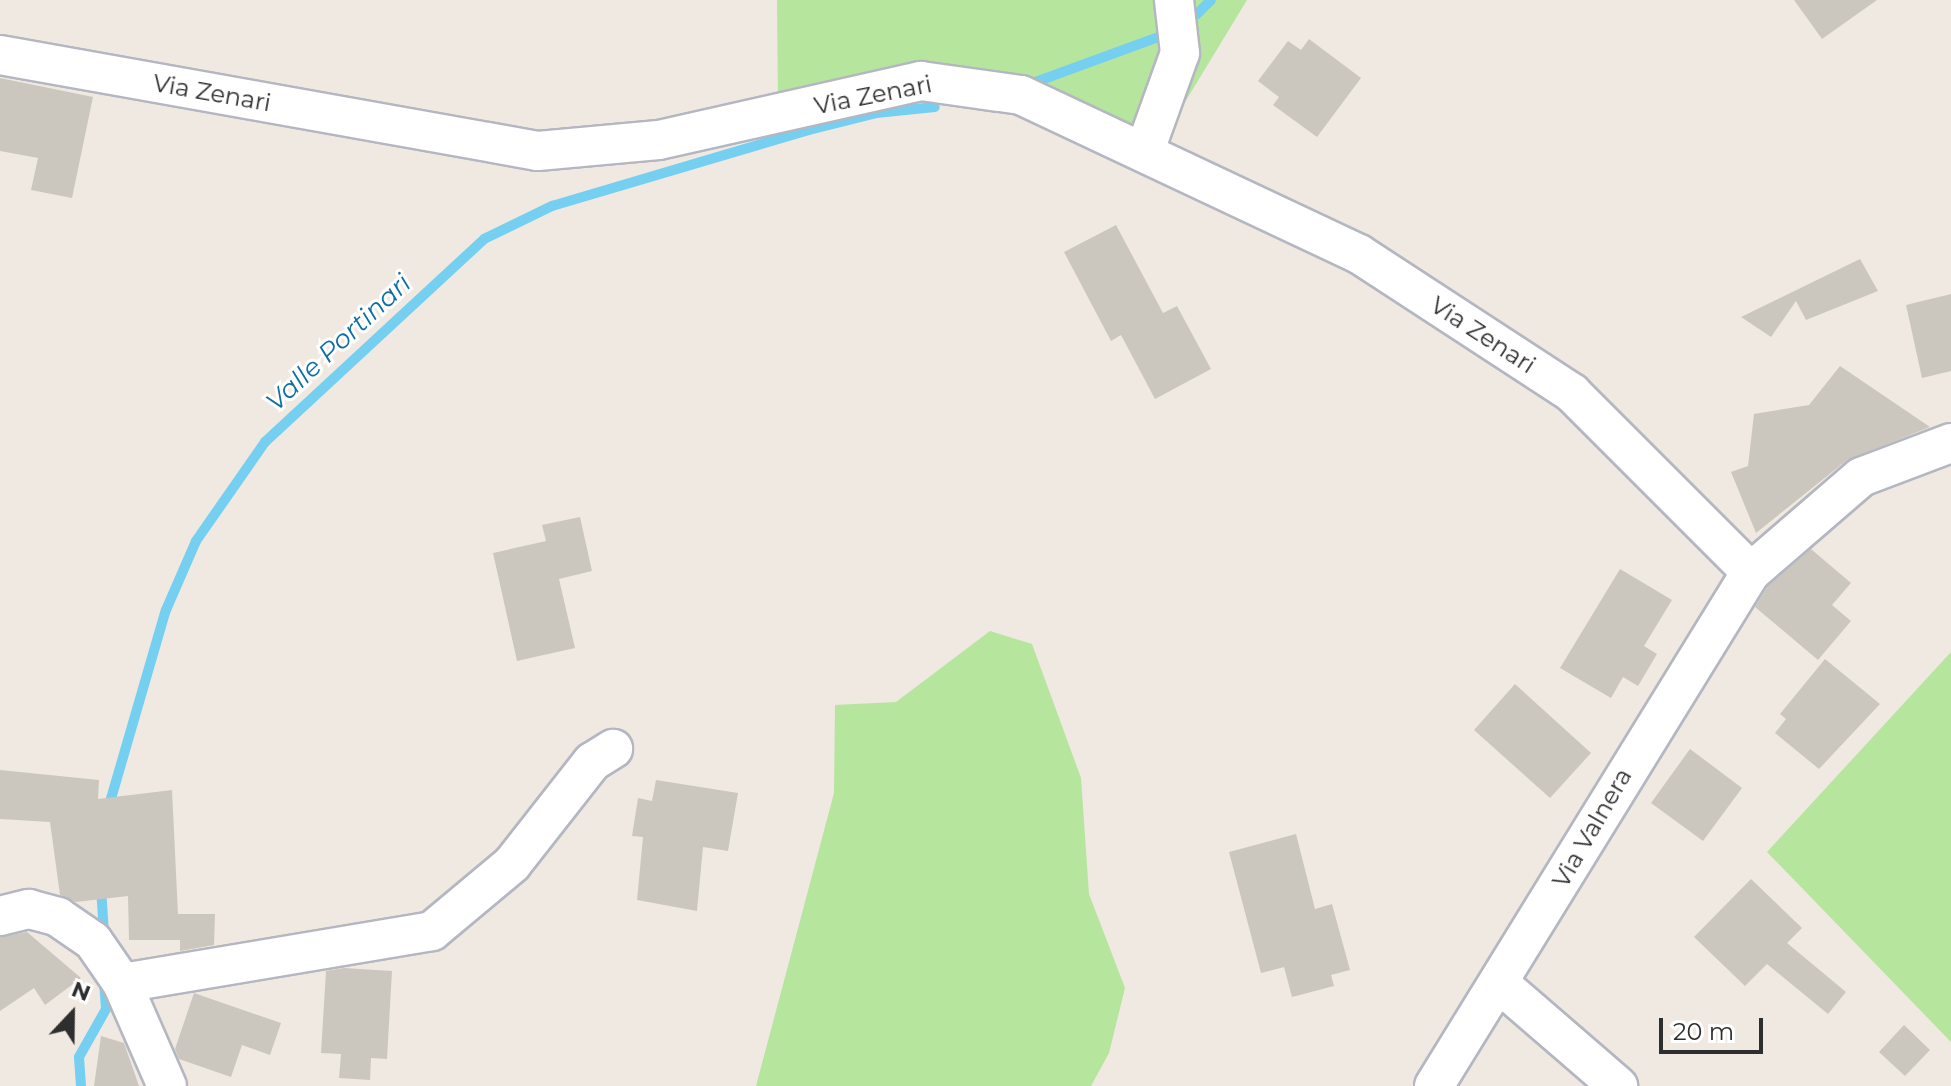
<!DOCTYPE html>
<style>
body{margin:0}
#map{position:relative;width:1951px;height:1086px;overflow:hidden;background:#efe9e1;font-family:Montserrat,sans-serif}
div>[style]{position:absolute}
.green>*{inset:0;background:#b6e59e}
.stream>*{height:10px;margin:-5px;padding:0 5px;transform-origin:5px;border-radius:5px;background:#75cff0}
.building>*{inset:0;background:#cbc7bf}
.roads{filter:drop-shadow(2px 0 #b4b7c1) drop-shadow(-2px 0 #b4b7c1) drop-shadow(0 2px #b4b7c1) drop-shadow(0 -2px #b4b7c1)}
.minor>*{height:38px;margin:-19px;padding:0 19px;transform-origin:19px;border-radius:19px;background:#fff}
span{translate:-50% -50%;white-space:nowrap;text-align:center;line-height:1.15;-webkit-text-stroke:6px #fff;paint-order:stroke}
.street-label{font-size:24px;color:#2e2e2e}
.water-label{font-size:26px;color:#0d6fa3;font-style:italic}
.north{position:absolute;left:32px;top:974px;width:80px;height:80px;-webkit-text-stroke:6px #fff;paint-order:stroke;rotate:22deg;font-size:22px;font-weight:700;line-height:32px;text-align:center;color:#2e2e2e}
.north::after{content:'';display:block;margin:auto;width:28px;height:36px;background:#2e2e2e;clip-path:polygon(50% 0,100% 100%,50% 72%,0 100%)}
.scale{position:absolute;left:1659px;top:1018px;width:104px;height:36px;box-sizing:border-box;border:4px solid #2e2e2e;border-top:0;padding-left:10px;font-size:24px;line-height:28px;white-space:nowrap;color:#2e2e2e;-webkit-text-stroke:6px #fff;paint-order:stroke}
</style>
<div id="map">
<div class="green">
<i style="clip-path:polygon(777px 0,1247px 0,1151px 158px,1024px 101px,918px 90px,778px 106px)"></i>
<i style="clip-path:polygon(990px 631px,1032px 644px,1081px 778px,1089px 894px,1125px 988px,1109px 1053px,1091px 1086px,756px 1086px,834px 793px,835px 705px,896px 702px)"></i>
<i style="clip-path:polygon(1951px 652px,1951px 1042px,1767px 852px)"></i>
</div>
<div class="stream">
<i style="left:1196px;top:15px;width:21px;rotate:-45deg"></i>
<i style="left:1030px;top:84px;width:143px;rotate:-20.1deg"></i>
<i style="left:108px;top:809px;width:207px;rotate:-73.8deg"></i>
<i style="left:166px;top:610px;width:75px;rotate:-66.5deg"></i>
<i style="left:196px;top:541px;width:121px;rotate:-55.1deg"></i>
<i style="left:265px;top:442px;width:299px;rotate:-42.8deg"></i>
<i style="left:484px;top:239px;width:76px;rotate:-25.9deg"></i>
<i style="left:552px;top:206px;width:268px;rotate:-16.5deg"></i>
<i style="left:809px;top:130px;width:69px;rotate:-14.2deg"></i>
<i style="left:876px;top:113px;width:59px;rotate:-5.8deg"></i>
<i style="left:101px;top:888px;width:45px;rotate:86.2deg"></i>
<i style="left:81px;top:1086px;width:29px;rotate:-94deg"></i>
<i style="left:79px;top:1057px;width:55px;rotate:-60.6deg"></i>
<i style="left:106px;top:1009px;width:29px;rotate:-94deg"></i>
</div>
<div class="building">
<i style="clip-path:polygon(1794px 0,1877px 0,1822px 39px)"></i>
<i style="clip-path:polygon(1309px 39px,1361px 78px,1317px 137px,1273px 105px,1279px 97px,1258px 81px,1288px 41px,1301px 50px)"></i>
<i style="clip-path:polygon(0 78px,93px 97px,72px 198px,31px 190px,38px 158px,0 151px)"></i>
<i style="clip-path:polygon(1116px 225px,1163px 313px,1177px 306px,1211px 369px,1155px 399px,1121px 335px,1111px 341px,1064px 252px)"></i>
<i style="clip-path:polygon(1860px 259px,1878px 291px,1806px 320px,1796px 301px,1771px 337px,1741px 317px)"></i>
<i style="clip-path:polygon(1951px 294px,1951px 371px,1922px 378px,1906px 305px)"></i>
<i style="clip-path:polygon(1840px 366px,1930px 427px,1847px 460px,1756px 533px,1731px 472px,1748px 466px,1754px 414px,1809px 405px)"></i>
<i style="clip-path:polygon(580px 517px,592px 571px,559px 579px,575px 648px,517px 661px,493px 553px,546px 541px,542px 525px)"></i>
<i style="clip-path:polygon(1811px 549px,1851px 583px,1832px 605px,1851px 621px,1818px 660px,1755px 607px,1768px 586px)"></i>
<i style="clip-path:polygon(1620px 569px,1672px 600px,1644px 646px,1657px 654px,1638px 686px,1623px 677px,1611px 698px,1560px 668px)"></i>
<i style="clip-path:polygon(1825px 659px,1880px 704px,1819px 769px,1775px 733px,1786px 719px,1780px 714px)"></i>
<i style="clip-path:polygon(1515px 684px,1591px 753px,1550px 798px,1474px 730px)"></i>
<i style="clip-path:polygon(1690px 749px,1742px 788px,1703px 841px,1651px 803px)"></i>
<i style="clip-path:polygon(0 770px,99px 780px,98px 799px,172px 790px,178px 914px,215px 914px,214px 945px,180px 951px,180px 940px,129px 940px,128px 896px,76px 902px,60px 895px,50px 822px,0 819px)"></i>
<i style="clip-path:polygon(656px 780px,738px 793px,728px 851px,703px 847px,697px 911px,637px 900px,643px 837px,632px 836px,638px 798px,652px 801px)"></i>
<i style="clip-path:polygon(1296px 834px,1315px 909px,1332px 904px,1350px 970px,1331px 975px,1334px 986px,1292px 997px,1284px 967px,1261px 973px,1229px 852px)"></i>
<i style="clip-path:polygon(1751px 879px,1802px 928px,1787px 943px,1846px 992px,1828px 1014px,1767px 964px,1745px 986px,1694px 937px)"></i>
<i style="clip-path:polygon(27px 932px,81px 978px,45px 1005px,34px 988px,0 1011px,0 937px)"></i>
<i style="clip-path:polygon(344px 968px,392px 971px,387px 1059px,371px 1058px,370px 1080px,339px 1078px,341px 1054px,321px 1053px,326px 971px)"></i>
<i style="clip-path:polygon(194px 993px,281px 1023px,270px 1055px,242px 1045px,231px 1077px,179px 1059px,175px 1049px)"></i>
<i style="clip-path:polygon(1904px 1025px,1930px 1050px,1905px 1076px,1879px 1052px)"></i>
<i style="clip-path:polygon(101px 1036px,124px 1043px,139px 1086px,94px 1086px)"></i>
</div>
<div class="roads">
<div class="minor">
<i style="left:0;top:55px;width:546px;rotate:10.12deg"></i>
<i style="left:538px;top:151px;width:121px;rotate:-5.2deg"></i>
<i style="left:659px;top:140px;width:269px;rotate:-12.7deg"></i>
<i style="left:921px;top:81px;width:101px;rotate:8deg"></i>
<i style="left:1021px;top:95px;width:374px;rotate:25.2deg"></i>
<i style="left:1359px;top:254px;width:254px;rotate:33.1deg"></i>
<i style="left:1572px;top:393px;width:253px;rotate:45deg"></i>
<i style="left:1145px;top:150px;width:103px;rotate:-70.2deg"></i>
<i style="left:1180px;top:53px;width:53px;rotate:-96.5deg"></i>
<i style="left:0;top:916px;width:30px;rotate:-14deg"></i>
<i style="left:29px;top:909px;width:30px;rotate:15deg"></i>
<i style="left:58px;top:917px;width:42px;rotate:34.4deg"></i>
<i style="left:93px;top:941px;width:51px;rotate:55.4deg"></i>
<i style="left:122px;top:983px;width:112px;rotate:66.4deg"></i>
<i style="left:122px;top:983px;width:314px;rotate:-9.5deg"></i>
<i style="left:432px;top:931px;width:104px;rotate:-39.9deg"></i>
<i style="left:512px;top:864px;width:130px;rotate:-51.9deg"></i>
<i style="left:592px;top:762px;width:25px;rotate:-32deg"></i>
<i style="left:1501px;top:985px;width:155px;rotate:40.8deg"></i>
<i style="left:1434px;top:1086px;width:604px;rotate:-58.34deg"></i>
<i style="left:1751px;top:572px;width:145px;rotate:-40.8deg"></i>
<i style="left:1861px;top:477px;width:96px;rotate:-20.7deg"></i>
</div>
</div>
<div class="street-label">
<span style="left:212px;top:93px;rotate:10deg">Via Zenari</span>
<span style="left:873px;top:95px;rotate:-11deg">Via Zenari</span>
<span style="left:1483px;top:335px;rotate:33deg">Via Zenari</span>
<span style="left:1592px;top:828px;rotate:-60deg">Via Valnera</span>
</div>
<div class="water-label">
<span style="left:339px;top:343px;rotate:-43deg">Valle Portinari</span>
</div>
<div class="north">N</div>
<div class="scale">20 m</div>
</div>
